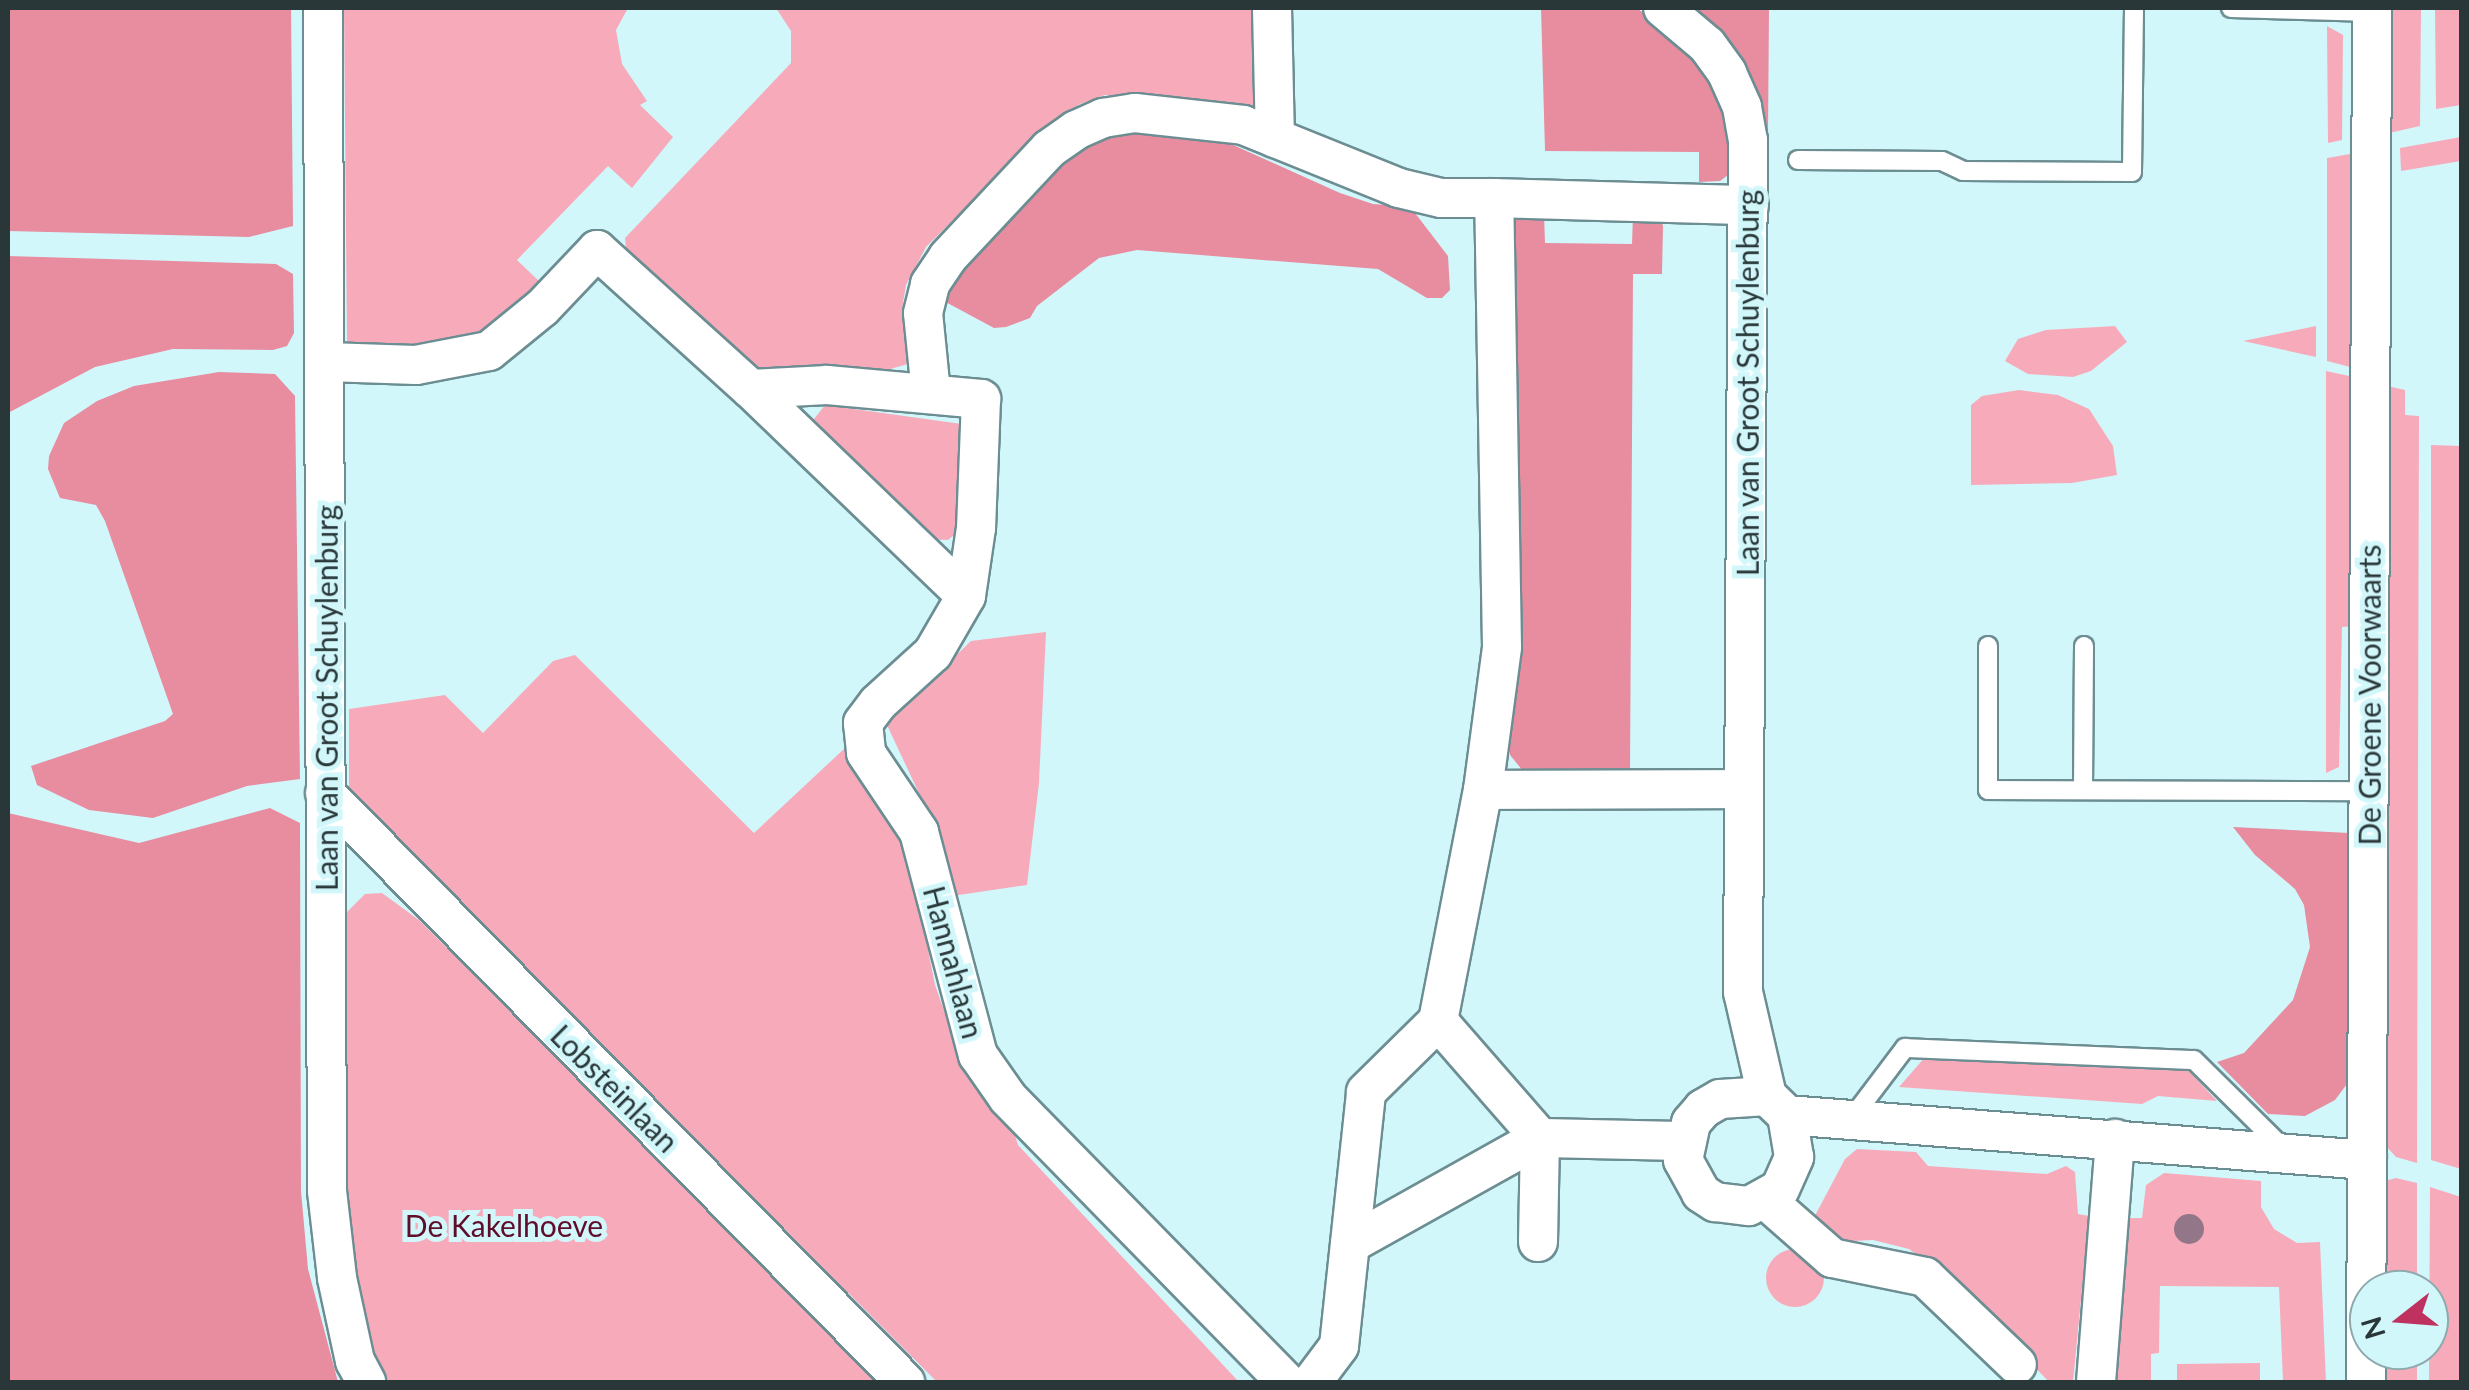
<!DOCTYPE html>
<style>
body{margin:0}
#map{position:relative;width:2469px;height:1390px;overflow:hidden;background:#d2f7fb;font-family:Lato,sans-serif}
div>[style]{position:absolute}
.green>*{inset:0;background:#f7abba}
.round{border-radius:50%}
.forest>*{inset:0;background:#e88c9f}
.roads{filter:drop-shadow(2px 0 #6c8e93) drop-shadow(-2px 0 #6c8e93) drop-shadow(0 2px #6c8e93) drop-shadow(0 -2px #6c8e93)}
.lane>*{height:18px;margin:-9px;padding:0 9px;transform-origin:9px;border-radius:9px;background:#fff}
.street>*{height:38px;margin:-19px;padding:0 19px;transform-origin:19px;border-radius:19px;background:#fff}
.trees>*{width:30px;height:30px;margin:-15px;border-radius:50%;background:#937688}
span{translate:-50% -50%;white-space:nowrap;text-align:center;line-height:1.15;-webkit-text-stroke:10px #d2f7fb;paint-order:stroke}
.street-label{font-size:30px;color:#293739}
.park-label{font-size:30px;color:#5f0d2a}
.frame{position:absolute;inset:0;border:10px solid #293739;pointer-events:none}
.north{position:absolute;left:2349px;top:1270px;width:100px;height:100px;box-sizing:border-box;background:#d2f7fb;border:2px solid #8eaaad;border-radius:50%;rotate:253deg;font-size:28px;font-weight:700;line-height:40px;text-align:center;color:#293739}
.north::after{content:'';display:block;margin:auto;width:35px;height:45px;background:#bf315e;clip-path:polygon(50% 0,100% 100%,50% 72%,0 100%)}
</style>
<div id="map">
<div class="green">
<i style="clip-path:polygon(344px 8px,628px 8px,616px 30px,622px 64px,647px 101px,640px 105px,673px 137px,632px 188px,608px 166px,517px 260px,542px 284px,489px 329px,447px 347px,362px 348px,347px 341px)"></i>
<i style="clip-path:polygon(776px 8px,1257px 8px,1258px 113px,1105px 95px,1080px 104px,1043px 130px,926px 247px,906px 285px,902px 309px,911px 363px,873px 374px,761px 372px,744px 365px,697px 313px,627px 257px,625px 238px,791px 63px,791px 31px)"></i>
<i style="clip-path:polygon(2390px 8px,2421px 8px,2420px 126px,2389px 133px)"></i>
<i style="clip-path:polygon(2435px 8px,2462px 8px,2461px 105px,2436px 109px)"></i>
<i style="clip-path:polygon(2327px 26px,2343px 35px,2342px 140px,2328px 143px)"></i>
<i style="clip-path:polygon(2461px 137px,2461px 161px,2401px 171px,2400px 148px)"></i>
<i style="clip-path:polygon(2356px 153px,2354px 368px,2327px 361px,2327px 158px)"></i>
<i style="clip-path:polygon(2115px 326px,2127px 342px,2091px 371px,2073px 377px,2028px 374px,2005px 361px,2018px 339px,2046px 330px)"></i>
<i style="clip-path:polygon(2316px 326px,2316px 357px,2243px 341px)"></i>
<i style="clip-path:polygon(2326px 371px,2354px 377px,2354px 626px,2342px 627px,2339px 767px,2326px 773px)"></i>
<i style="clip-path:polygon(2387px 386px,2405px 390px,2405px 415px,2419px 416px,2417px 1163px,2396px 1157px,2385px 1145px)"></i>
<i style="clip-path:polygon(2019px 390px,2058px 395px,2089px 409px,2113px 446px,2117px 475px,2072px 483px,1971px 485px,1971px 405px,1982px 396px)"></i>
<i style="clip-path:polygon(825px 405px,969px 425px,960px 530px,948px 540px,924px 539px,806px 429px)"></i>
<i style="clip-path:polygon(2431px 445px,2462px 446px,2461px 1169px,2431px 1160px)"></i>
<i style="clip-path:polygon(1046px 632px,1039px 783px,1027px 885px,952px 896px,925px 806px,886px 723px,971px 641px)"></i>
<i style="clip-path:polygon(575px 655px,754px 833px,845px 748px,893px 818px,911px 864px,935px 985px,952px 1033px,1014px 1132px,1018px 1145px,1239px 1382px,937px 1382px,349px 792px,349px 709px,445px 695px,483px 733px,553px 661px)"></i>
<i style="clip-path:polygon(382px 893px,419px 920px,882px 1382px,380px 1382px,358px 1319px,343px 1182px,343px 916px,365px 894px)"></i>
<i style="clip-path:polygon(1926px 1056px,2188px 1070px,2217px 1101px,2158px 1096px,2142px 1104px,1899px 1087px)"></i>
<i style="clip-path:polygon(1857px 1149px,1916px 1152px,1928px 1166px,2047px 1174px,2066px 1166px,2075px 1172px,2078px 1214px,2089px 1216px,2073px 1382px,2049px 1382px,1953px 1282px,1909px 1249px,1873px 1240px,1833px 1242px,1810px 1225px,1845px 1159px)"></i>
<i style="clip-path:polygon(2164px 1173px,2261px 1181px,2261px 1207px,2274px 1229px,2297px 1243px,2320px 1242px,2326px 1382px,2283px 1382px,2279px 1287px,2160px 1286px,2159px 1353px,2151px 1354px,2151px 1382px,2112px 1382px,2127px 1218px,2142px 1218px,2146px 1185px)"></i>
<i style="clip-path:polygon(2396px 1178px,2417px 1183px,2417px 1290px,2384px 1290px,2385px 1181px)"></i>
<i style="clip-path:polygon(2430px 1187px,2461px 1197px,2461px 1382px,2429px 1382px)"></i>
<i class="round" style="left:1766px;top:1249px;width:58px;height:58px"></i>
<i style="clip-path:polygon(2384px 1350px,2417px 1350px,2417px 1382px,2384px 1382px)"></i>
<i style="clip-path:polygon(2260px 1363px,2260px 1382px,2177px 1382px,2177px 1364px)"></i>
</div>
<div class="forest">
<i style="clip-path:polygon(8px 8px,291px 8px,293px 226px,249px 237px,8px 231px)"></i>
<i style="clip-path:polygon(1541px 8px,1637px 8px,1686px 47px,1710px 76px,1726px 111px,1732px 167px,1728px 175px,1720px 181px,1699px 182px,1699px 152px,1545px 151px)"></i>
<i style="clip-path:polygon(1687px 8px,1769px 8px,1768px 134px,1762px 133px)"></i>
<i style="clip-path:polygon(1154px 130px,1231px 144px,1340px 193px,1373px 204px,1401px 206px,1415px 213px,1448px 256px,1450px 290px,1442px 298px,1427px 298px,1378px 269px,1137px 250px,1099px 258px,1037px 306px,1030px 318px,1006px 327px,994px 328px,940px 299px,968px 254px,1070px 156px,1105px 136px)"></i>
<i style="clip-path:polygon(1521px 214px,1544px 214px,1545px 243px,1632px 244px,1633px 214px,1660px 218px,1663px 226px,1662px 274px,1633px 274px,1630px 774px,1523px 771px,1510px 755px,1512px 218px)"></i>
<i style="clip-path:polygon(8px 256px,276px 264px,293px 274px,294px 333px,287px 346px,273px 350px,173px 349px,95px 367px,8px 413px)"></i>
<i style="clip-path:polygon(219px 372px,275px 374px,295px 396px,300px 779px,247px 786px,153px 818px,89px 810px,37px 785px,31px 766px,165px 721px,173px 714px,105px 521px,96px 505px,60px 498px,48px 469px,49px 456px,64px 423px,97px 401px,134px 386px)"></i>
<i style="clip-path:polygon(270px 808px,300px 823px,301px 1191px,308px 1269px,338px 1382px,8px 1382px,8px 813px,139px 843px)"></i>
<i style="clip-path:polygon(2233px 827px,2349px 833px,2350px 1080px,2335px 1100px,2305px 1116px,2268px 1114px,2217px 1062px,2244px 1053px,2293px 1000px,2310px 947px,2304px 905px,2295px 889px,2255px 855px)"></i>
</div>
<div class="roads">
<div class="lane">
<i style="left:2231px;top:8px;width:141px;rotate:1.6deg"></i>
<i style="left:1798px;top:160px;width:144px;rotate:0.4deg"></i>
<i style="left:1942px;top:161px;width:23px;rotate:25deg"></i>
<i style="left:1963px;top:171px;width:169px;rotate:0.3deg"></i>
<i style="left:2132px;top:172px;width:164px;rotate:-89.3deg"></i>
<i style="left:1988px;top:646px;width:144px;rotate:90deg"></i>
<i style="left:1988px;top:790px;width:381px;rotate:0.2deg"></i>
<i style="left:2083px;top:790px;width:144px;rotate:-89.6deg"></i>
<i style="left:1852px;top:1118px;width:88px;rotate:-52.9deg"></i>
<i style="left:1905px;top:1048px;width:289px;rotate:2.4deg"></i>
<i style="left:2194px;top:1060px;width:125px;rotate:44.7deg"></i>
</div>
<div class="street">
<i style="left:323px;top:8px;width:1183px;rotate:89.81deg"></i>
<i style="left:327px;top:1191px;width:88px;rotate:83.4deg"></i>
<i style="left:337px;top:1278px;width:85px;rotate:77.8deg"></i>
<i style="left:355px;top:1361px;width:24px;rotate:62deg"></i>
<i style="left:1272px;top:8px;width:130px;rotate:88.7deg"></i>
<i style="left:1663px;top:8px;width:57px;rotate:40.1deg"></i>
<i style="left:1707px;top:45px;width:34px;rotate:54deg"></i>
<i style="left:1727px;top:73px;width:37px;rotate:66deg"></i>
<i style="left:1742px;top:107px;width:34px;rotate:80deg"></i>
<i style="left:1748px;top:140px;width:852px;rotate:90.34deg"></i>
<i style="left:1743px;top:992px;width:107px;rotate:77deg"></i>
<i style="left:1767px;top:1096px;width:28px;rotate:44deg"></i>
<i style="left:1787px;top:1115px;width:582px;rotate:4.44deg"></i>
<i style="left:327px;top:362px;width:89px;rotate:1.9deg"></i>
<i style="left:416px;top:365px;width:74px;rotate:-10.9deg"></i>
<i style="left:489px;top:351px;width:68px;rotate:-39.1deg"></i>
<i style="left:542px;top:308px;width:80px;rotate:-46.5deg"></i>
<i style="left:597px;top:250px;width:207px;rotate:42.1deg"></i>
<i style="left:751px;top:389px;width:76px;rotate:-3deg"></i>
<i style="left:827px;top:385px;width:155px;rotate:5.2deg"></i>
<i style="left:981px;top:399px;width:129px;rotate:92.2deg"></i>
<i style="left:976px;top:528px;width:69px;rotate:98.4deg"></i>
<i style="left:966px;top:596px;width:66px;rotate:120.1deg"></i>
<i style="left:933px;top:653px;width:74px;rotate:137.7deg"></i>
<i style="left:878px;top:703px;width:25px;rotate:127deg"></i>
<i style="left:863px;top:723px;width:30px;rotate:84deg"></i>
<i style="left:866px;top:753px;width:95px;rotate:56.1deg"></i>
<i style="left:919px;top:832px;width:231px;rotate:75.2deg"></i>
<i style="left:978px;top:1055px;width:52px;rotate:55.1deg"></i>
<i style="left:1008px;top:1098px;width:397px;rotate:45.6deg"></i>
<i style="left:751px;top:389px;width:298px;rotate:43.9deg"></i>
<i style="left:931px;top:393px;width:80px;rotate:-95.7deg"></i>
<i style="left:923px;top:313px;width:30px;rotate:-76deg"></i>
<i style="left:930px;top:284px;width:32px;rotate:-56deg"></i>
<i style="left:948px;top:257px;width:148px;rotate:-46.9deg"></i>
<i style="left:1049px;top:149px;width:33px;rotate:-35deg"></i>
<i style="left:1076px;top:130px;width:30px;rotate:-24deg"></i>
<i style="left:1103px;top:118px;width:32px;rotate:-9deg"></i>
<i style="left:1135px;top:113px;width:109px;rotate:6.3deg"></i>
<i style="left:1243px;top:125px;width:168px;rotate:22deg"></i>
<i style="left:1399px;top:188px;width:43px;rotate:13.4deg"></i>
<i style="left:1441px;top:198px;width:53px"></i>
<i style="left:1483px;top:790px;width:261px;rotate:-0.2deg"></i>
<i style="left:325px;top:793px;width:827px;rotate:45.44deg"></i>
<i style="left:1438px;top:1021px;width:155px;rotate:48.9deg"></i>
<i style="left:1540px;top:1138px;width:144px;rotate:1.2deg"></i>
<i style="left:1767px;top:1096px;width:47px;rotate:176.3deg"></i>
<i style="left:1720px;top:1099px;width:20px;rotate:150deg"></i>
<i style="left:1703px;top:1109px;width:18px;rotate:131deg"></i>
<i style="left:1691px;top:1123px;width:38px;rotate:102deg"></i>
<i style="left:1683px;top:1160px;width:38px;rotate:61deg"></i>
<i style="left:1701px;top:1193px;width:17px;rotate:33deg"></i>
<i style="left:1715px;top:1202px;width:34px;rotate:7deg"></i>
<i style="left:1749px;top:1206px;width:35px;rotate:-29deg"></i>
<i style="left:1780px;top:1189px;width:35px;rotate:-66deg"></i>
<i style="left:1794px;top:1157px;width:43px;rotate:-99.5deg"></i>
<i style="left:1766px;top:1200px;width:88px;rotate:41.3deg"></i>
<i style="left:1832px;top:1258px;width:95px;rotate:11.5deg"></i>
<i style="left:1925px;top:1277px;width:127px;rotate:43.7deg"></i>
<i style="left:1350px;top:1244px;width:218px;rotate:-29.2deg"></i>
<i style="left:1540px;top:1138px;width:104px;rotate:91.1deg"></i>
<i style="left:1312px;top:1382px;width:45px;rotate:-53.1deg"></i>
<i style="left:1339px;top:1346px;width:255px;rotate:-83.9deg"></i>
<i style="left:1366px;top:1092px;width:101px;rotate:-44.6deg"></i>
<i style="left:1438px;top:1021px;width:235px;rotate:-79deg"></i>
<i style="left:1483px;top:790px;width:144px;rotate:-82.4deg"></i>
<i style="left:1502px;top:647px;width:449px;rotate:-91deg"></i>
<i style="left:1494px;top:198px;width:255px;rotate:1.6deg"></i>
<i style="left:2096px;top:1382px;width:244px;rotate:-85.5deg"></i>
<i style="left:2366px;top:1382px;width:1374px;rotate:-89.75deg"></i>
</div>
</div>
<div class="trees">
<i style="left:2189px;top:1229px"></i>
</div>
<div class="street-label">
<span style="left:1747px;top:383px;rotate:-90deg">Laan van Groot Schuylenburg</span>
<span style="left:2369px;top:695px;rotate:-90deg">De Groene Voorwaarts</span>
<span style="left:326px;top:698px;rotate:-90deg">Laan van Groot Schuylenburg</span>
<span style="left:954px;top:962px;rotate:75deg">Hannahlaan</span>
<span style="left:615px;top:1088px;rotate:45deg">Lobsteinlaan</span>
</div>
<div class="park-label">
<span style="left:504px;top:1225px">De Kakelhoeve</span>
</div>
<div class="frame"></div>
<div class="north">N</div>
</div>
